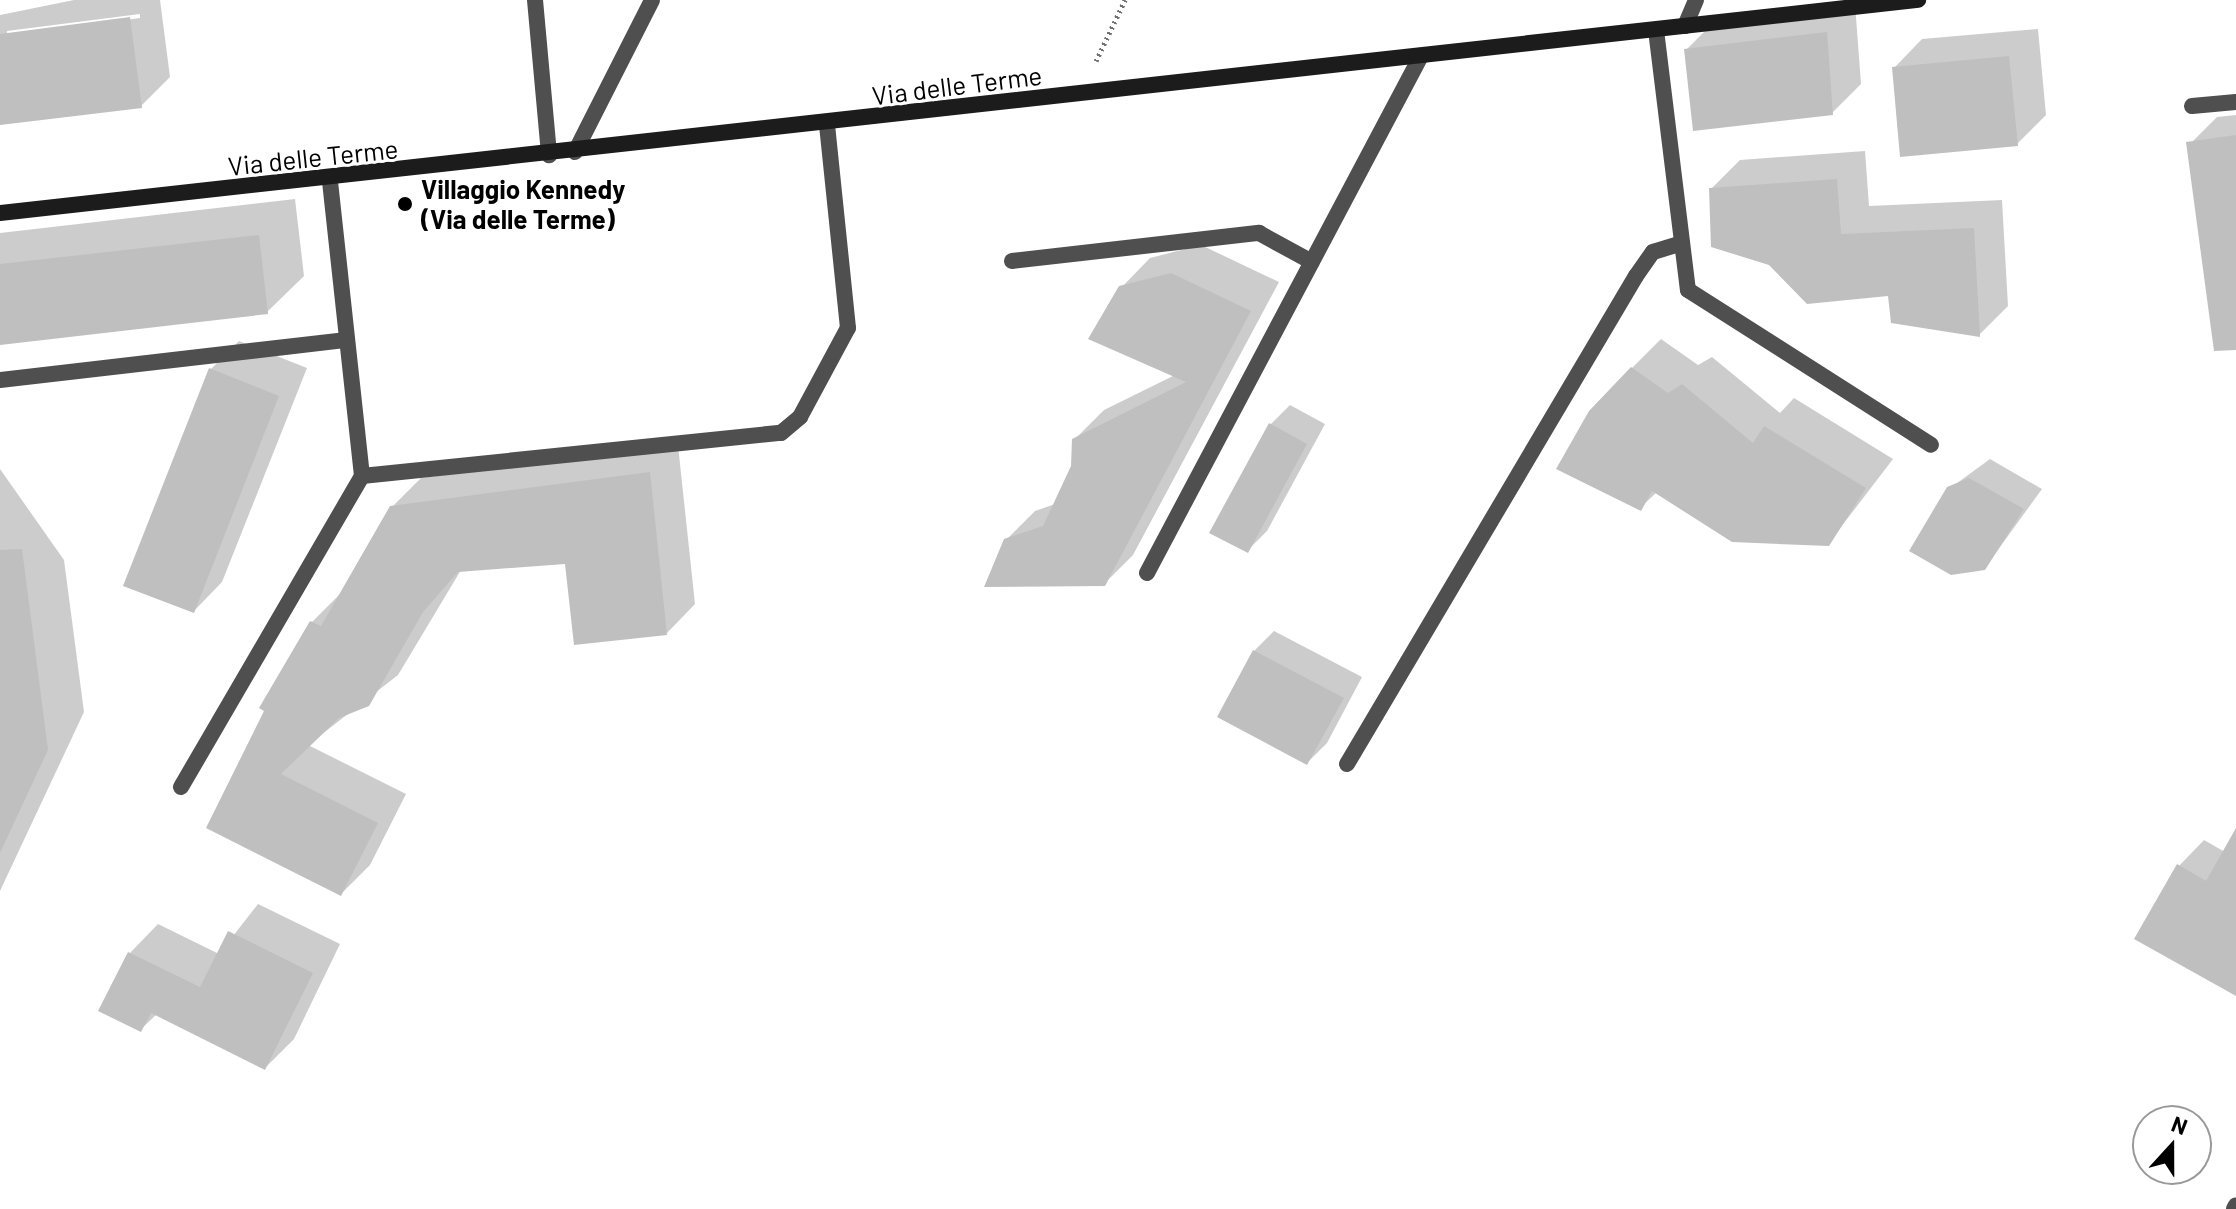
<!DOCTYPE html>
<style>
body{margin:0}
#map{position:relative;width:2236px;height:1209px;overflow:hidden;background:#fff;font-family:Barlow,sans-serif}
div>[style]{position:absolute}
.shadow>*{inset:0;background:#0003}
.building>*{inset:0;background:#bfbfbf}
.path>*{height:5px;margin-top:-2.5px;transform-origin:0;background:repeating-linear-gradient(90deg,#717171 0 2px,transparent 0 6px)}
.minor>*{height:16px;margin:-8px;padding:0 8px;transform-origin:8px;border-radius:8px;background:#4f4f4f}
.secondary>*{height:16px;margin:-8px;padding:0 8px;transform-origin:8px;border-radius:8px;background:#1c1c1c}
.dots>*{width:22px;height:22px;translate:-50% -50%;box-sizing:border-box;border:4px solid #fff;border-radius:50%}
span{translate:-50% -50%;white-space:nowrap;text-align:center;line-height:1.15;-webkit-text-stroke:6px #fff;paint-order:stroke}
.street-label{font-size:26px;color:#000}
.poi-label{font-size:26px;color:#000;font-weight:700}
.left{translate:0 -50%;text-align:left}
.north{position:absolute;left:2132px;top:1105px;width:80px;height:80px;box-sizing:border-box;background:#fff;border:2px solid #999;border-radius:50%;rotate:21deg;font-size:22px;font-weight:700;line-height:32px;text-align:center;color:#000}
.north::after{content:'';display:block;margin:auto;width:28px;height:36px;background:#000;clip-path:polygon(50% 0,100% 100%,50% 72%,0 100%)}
</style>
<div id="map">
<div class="shadow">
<i style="clip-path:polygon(evenodd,74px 0,160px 0,170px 77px,141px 106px,0 123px,0 15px,74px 0,140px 14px,140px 18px,7px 35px,7px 31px,140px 14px)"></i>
<i style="clip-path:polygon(1855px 4px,1861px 84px,1832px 113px,1686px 50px,1715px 21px)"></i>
<i style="clip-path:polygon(2038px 29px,2046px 115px,2017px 144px,1894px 68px,1922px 39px)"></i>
<i style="clip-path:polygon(2236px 115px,2236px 324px,2188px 146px,2217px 117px)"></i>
<i style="clip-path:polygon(1865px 151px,1869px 206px,2002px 200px,2008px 306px,1979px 335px,1890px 294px,1711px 189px,1740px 160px)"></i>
<i style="clip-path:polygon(295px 199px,304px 276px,267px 312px,0 343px,0 233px)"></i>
<i style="clip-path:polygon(1201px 245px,1279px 282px,1133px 555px,1104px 584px,1006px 540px,1035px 511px,1055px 504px,1073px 467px,1074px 440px,1104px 410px,1175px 375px,1121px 288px,1150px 258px)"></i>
<i style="clip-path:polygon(1661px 339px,1698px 365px,1712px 357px,1780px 413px,1794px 398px,1893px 459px,1828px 544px,1657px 492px,1640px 508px,1632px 368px)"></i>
<i style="clip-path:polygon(239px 341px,307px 368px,222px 582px,194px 611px,210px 370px)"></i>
<i style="clip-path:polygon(1290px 405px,1325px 424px,1267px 531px,1247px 551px,1271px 424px)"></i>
<i style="clip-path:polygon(678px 445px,695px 604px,667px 633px,567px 562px,461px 570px,398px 675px,308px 745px,406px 794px,370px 865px,341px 894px,209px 827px,312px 622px,341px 593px,392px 507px,421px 478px)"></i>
<i style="clip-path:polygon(1990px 459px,2042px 489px,1984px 569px,1949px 489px)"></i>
<i style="clip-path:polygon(0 469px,64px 560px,84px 712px,0 891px)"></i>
<i style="clip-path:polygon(1274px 631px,1362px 677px,1327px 743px,1307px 763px,1254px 651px)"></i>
<i style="clip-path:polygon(2236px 832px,2236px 994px,2179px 866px,2204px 840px,2225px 852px)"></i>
<i style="clip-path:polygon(258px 904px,340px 944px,294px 1039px,265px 1068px,157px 1014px,140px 1030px,130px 953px,158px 924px,219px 954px)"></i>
</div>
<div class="building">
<i style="clip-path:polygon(130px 17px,142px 108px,0 125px,0 34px)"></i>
<i style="clip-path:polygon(1827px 32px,1833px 115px,1693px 131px,1684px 49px)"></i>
<i style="clip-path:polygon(2009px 56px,2018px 146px,1900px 157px,1892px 67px)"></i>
<i style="clip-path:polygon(2236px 135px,2236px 350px,2214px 351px,2186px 142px)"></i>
<i style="clip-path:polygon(1837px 179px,1841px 234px,1974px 228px,1980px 337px,1891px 323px,1888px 296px,1807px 304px,1769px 265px,1711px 247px,1709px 188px)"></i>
<i style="clip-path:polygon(259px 235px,268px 314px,0 345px,0 264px)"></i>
<i style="clip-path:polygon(1171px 273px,1251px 311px,1105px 586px,984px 587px,1004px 539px,1043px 526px,1071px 466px,1072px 439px,1186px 382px,1088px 339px,1119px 286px)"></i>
<i style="clip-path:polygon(1631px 367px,1668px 393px,1682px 384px,1753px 443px,1764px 426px,1866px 488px,1829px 546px,1732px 542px,1652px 491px,1641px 511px,1556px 469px,1589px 411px)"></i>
<i style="clip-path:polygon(209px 368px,279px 396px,194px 613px,123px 586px)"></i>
<i style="clip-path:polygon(1269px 423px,1307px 444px,1248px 553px,1209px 533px)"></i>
<i style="clip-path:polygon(650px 472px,667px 635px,574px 645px,565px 564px,458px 572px,423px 612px,369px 706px,339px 718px,281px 774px,378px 823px,341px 896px,206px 828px,264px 711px,259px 708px,310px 621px,321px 626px,390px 506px)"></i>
<i style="clip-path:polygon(1969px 478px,2024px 509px,1985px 570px,1951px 575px,1909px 551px,1947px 487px)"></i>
<i style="clip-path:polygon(22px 549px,48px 750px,0 853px,0 550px)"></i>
<i style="clip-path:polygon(1253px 650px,1344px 698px,1307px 765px,1217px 717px)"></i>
<i style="clip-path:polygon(2236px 828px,2236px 996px,2134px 939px,2177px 864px,2206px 881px)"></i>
<i style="clip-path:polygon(228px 931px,313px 973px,265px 1070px,151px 1013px,141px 1032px,98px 1011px,128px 952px,200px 987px)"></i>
</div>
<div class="path">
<i style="left:1096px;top:61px;width:68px;rotate:-64.6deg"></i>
</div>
<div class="minor">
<i style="left:535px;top:0;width:156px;rotate:84.8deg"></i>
<i style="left:1685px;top:26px;width:28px;rotate:-67deg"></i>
<i style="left:1656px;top:30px;width:262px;rotate:83deg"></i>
<i style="left:1688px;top:290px;width:288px;rotate:32.5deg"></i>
<i style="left:2192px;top:106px;width:44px;rotate:-5.2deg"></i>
<i style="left:575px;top:152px;width:170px;rotate:-63.1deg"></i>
<i style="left:1012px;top:261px;width:249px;rotate:-6.5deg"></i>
<i style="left:1259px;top:233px;width:60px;rotate:28.7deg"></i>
<i style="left:0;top:380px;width:349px;rotate:-6.6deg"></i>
<i style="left:362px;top:476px;width:421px;rotate:-5.9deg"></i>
<i style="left:781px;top:433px;width:25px;rotate:-40deg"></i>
<i style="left:800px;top:417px;width:101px;rotate:-61.7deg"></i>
<i style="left:848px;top:328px;width:205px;rotate:-95.9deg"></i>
<i style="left:1147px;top:573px;width:585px;rotate:-62.08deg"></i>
<i style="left:1347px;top:764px;width:567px;rotate:-59.37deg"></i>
<i style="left:1636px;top:276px;width:29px;rotate:-55deg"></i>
<i style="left:1653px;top:252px;width:30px;rotate:-17deg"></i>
<i style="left:181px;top:787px;width:360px;rotate:-59.8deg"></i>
<i style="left:362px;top:476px;width:298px;rotate:-96.2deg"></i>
<i style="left:2234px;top:1209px;width:4px;rotate:-63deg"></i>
</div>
<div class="secondary">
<i style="left:0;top:213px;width:1930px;rotate:-6.34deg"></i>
</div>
<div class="dots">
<i style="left:405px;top:204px;background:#000"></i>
</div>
<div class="street-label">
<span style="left:957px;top:85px;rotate:-7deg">Via delle Terme</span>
<span style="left:313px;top:157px;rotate:-6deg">Via delle Terme</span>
</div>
<div class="poi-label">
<span class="left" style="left:421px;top:204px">Villaggio Kennedy<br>(Via delle Terme)</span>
</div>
<div class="north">N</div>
</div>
